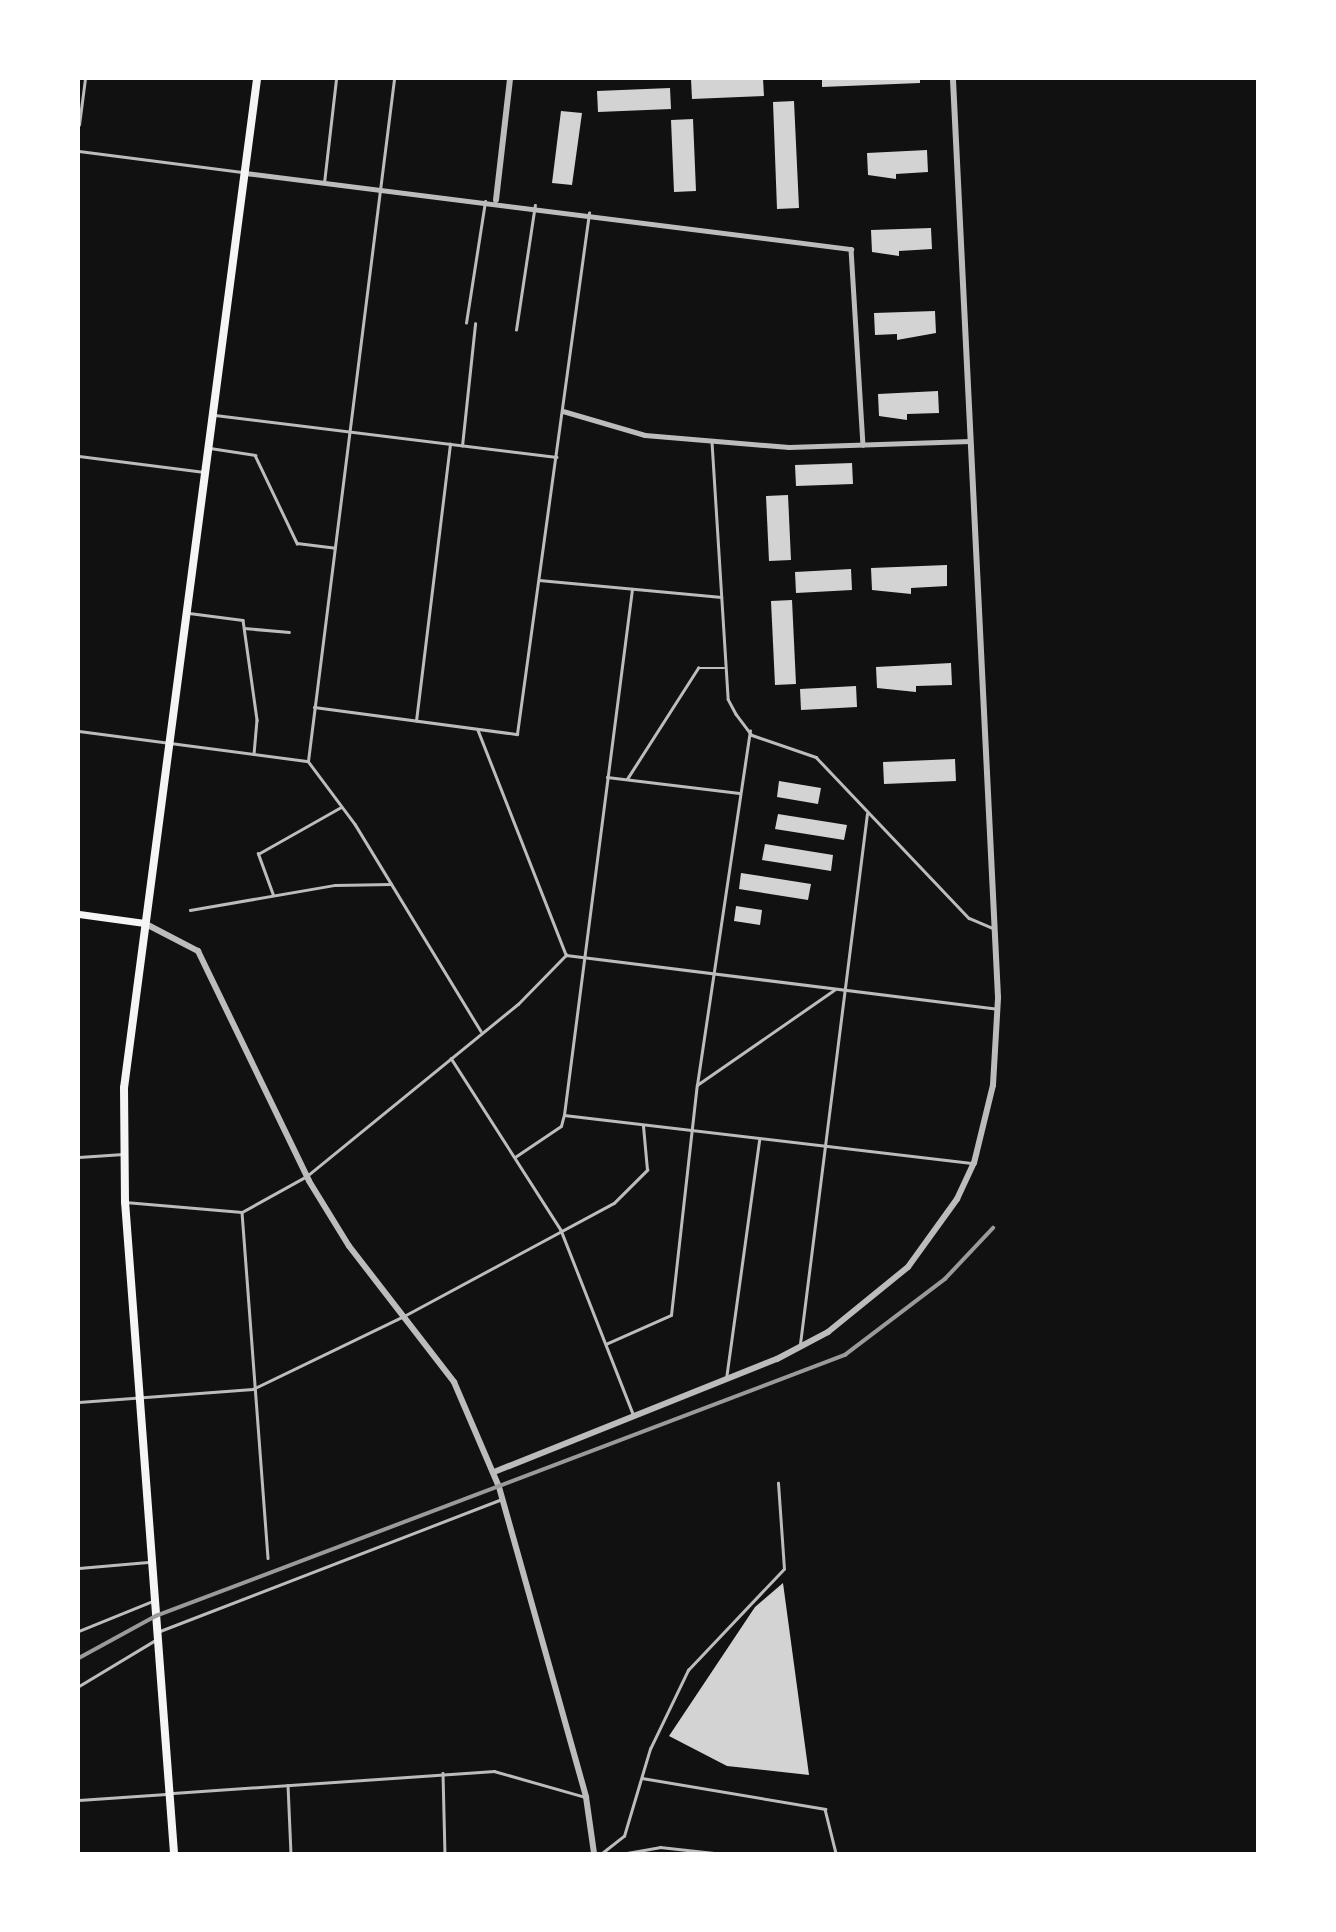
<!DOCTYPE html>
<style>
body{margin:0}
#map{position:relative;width:1336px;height:1932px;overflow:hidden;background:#111;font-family:"Work Sans",sans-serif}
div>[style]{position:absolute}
.building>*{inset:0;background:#d3d3d3}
.service>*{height:2.5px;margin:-1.25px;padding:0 1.25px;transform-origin:1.25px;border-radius:1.25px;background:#bcbcbc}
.minor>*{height:4.5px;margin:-2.25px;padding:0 2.25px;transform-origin:2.25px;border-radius:2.25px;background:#bcbcbc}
.tertiary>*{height:6px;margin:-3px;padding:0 3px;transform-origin:3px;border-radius:3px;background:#bcbcbc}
.secondary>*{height:7px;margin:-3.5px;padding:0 3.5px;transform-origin:3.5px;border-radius:3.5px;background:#f5f5f5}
.primary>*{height:8px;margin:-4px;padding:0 4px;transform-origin:4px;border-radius:4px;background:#f5f5f5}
.rail>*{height:3.5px;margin:-1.75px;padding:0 1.75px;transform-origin:1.75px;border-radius:1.75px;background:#9a9a9a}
span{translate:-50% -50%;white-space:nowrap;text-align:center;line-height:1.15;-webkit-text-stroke:6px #fff;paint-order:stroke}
.frame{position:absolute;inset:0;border:80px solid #fff;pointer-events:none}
</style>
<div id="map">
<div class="building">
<i style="clip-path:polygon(691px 79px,763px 79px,764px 96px,692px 99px)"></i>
<i style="clip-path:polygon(822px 79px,920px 79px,920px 83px,822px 87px)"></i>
<i style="clip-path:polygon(670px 88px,671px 109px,598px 112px,597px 91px)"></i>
<i style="clip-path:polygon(794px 101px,799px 208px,777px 209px,773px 102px)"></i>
<i style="clip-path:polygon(561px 111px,582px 113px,572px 185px,552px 183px)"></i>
<i style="clip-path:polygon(693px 119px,696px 191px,674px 192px,671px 120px)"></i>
<i style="clip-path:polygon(927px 150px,928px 172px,896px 174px,896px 179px,868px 175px,867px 153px)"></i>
<i style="clip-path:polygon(931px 228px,932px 249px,899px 251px,899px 256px,872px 252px,871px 230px)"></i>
<i style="clip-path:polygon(935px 311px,936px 333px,897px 340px,897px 334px,875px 335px,874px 313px)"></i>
<i style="clip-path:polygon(938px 391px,939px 413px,907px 414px,907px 420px,879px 416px,878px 394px)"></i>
<i style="clip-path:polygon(852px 463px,853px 484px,796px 486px,795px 465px)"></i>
<i style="clip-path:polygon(788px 495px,791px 560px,769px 561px,766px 496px)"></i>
<i style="clip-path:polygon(947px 565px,947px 586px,911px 588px,911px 594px,872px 590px,871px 568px)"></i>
<i style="clip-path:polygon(851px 569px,852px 590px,796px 593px,795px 572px)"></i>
<i style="clip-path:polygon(792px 600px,796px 684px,775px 685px,771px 601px)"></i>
<i style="clip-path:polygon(951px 663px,952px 685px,916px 686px,916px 692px,877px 688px,876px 667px)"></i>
<i style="clip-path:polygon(856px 686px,857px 707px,801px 710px,800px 689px)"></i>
<i style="clip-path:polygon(955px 759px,956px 781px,884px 784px,883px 762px)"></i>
<i style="clip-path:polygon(779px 781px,821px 788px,818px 804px,777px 797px)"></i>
<i style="clip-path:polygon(778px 814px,847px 825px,844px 840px,775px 829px)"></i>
<i style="clip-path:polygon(765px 844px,833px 855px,831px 871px,762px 860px)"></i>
<i style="clip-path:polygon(741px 873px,811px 884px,808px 900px,739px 889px)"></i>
<i style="clip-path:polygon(736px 906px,762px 910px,760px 925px,734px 921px)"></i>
<i style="clip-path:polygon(783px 1583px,809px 1775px,727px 1766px,669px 1736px,755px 1607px)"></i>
</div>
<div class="service">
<i style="left:79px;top:125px;width:46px;rotate:-82.6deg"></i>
<i style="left:79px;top:151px;width:164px;rotate:7.3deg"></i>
<i style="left:324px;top:183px;width:105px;rotate:-83.4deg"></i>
<i style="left:466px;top:323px;width:123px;rotate:-81.1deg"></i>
<i style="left:516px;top:330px;width:126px;rotate:-81.4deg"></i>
<i style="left:215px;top:415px;width:344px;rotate:7deg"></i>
<i style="left:712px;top:442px;width:257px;rotate:86.4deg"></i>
<i style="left:728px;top:699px;width:17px;rotate:62deg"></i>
<i style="left:736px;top:714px;width:26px;rotate:53deg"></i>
<i style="left:752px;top:735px;width:68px;rotate:19deg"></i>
<i style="left:816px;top:757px;width:222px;rotate:46.5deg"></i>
<i style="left:969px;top:918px;width:25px;rotate:23deg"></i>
<i style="left:462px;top:446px;width:123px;rotate:-83.9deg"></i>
<i style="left:210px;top:448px;width:46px;rotate:8.8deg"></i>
<i style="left:255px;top:455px;width:98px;rotate:64.5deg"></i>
<i style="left:297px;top:543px;width:38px;rotate:7deg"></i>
<i style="left:79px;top:456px;width:126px;rotate:7.3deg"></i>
<i style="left:539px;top:580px;width:183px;rotate:5.3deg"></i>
<i style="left:189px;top:613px;width:54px;rotate:7.4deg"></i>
<i style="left:243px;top:620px;width:101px;rotate:82deg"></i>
<i style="left:257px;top:720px;width:34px;rotate:95deg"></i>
<i style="left:244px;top:628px;width:45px;rotate:5.1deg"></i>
<i style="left:314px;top:707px;width:205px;rotate:7.6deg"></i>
<i style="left:517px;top:734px;width:526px;rotate:-82.13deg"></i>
<i style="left:416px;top:721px;width:279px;rotate:-83deg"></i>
<i style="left:478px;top:730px;width:242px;rotate:68.6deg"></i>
<i style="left:79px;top:731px;width:231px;rotate:7.5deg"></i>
<i style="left:308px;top:761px;width:687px;rotate:-82.81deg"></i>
<i style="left:308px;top:761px;width:79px;rotate:53.3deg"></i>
<i style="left:355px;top:824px;width:242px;rotate:58.7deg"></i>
<i style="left:607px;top:777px;width:133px;rotate:6.9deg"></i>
<i style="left:627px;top:779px;width:132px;rotate:-57.4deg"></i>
<i style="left:698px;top:668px;width:26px"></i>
<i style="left:273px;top:895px;width:44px;rotate:-110.1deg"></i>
<i style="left:258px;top:854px;width:95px;rotate:-29.5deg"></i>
<i style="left:190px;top:910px;width:147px;rotate:-9.8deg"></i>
<i style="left:335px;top:885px;width:56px;rotate:-1deg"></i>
<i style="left:566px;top:955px;width:434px;rotate:7.1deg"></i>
<i style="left:451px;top:1058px;width:204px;rotate:57.4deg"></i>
<i style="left:561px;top:1230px;width:198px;rotate:68.6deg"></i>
<i style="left:697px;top:1085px;width:167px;rotate:-34.7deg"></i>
<i style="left:564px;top:1115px;width:410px;rotate:6.7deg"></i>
<i style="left:79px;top:1157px;width:44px;rotate:-3.9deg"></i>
<i style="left:515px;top:1157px;width:55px;rotate:-34deg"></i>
<i style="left:561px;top:1126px;width:11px;rotate:-75deg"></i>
<i style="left:564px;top:1115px;width:530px;rotate:-82.63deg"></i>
<i style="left:125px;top:1202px;width:117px;rotate:4.9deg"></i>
<i style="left:242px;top:1212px;width:74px;rotate:-29deg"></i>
<i style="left:307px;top:1176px;width:272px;rotate:-39.2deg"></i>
<i style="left:518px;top:1004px;width:69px;rotate:-45.6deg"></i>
<i style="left:242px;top:1212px;width:347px;rotate:85.7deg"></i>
<i style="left:606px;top:1344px;width:71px;rotate:-24deg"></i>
<i style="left:671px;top:1315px;width:231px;rotate:-83.6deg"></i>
<i style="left:697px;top:1085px;width:358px;rotate:-81.5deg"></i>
<i style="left:800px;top:1344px;width:534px;rotate:-82.8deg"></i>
<i style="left:726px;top:1379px;width:241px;rotate:-82.1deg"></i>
<i style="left:79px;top:1402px;width:174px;rotate:-4.3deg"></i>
<i style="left:253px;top:1389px;width:168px;rotate:-25.8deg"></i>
<i style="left:404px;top:1316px;width:238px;rotate:-28.3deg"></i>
<i style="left:614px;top:1203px;width:47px;rotate:-45deg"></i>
<i style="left:647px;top:1170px;width:44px;rotate:-95.2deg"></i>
<i style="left:79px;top:1568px;width:69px;rotate:-5deg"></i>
<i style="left:79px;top:1631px;width:80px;rotate:-22.1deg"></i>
<i style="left:160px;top:1631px;width:364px;rotate:-21.1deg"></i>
<i style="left:79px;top:1686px;width:87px;rotate:-31deg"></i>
<i style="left:443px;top:1773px;width:80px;rotate:88.6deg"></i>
<i style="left:642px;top:1778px;width:186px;rotate:9.6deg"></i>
<i style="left:825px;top:1809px;width:45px;rotate:76deg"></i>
<i style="left:288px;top:1785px;width:68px;rotate:87.5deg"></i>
<i style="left:173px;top:1793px;width:322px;rotate:-3.9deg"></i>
<i style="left:494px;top:1771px;width:95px;rotate:15.9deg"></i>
<i style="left:79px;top:1800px;width:87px;rotate:-3.9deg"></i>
<i style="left:602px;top:1853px;width:28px;rotate:-38deg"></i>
<i style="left:624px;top:1836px;width:91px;rotate:-73.4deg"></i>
<i style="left:650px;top:1749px;width:88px;rotate:-64.3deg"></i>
<i style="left:688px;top:1670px;width:139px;rotate:-46.5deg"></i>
<i style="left:784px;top:1569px;width:86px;rotate:-94deg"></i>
<i style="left:627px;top:1853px;width:34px;rotate:-10deg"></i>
<i style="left:660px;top:1847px;width:54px;rotate:6.3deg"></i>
</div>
<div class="minor">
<i style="left:245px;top:173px;width:611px;rotate:7.15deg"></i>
<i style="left:851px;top:249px;width:196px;rotate:86.5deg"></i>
<i style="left:563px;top:411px;width:85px;rotate:16.3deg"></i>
<i style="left:645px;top:435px;width:144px;rotate:4.8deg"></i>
<i style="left:789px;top:447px;width:181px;rotate:-1.9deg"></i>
</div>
<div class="tertiary">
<i style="left:496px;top:200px;width:122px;rotate:-83.4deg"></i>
<i style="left:144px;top:923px;width:61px;rotate:27.4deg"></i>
<i style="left:198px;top:951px;width:255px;rotate:64.2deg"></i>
<i style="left:309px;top:1181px;width:76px;rotate:58.4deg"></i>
<i style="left:349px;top:1246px;width:172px;rotate:52.3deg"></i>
<i style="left:454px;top:1382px;width:114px;rotate:66.8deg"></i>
<i style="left:499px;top:1487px;width:322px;rotate:74.3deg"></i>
<i style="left:586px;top:1797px;width:57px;rotate:81.9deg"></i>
<i style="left:494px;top:1472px;width:305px;rotate:-21.8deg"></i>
<i style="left:777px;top:1359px;width:58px;rotate:-27.9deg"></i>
<i style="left:828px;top:1332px;width:103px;rotate:-39.1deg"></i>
<i style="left:908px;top:1267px;width:84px;rotate:-54.2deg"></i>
<i style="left:957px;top:1199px;width:40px;rotate:-65deg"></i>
<i style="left:974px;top:1163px;width:80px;rotate:-76.3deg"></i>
<i style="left:993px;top:1085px;width:88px;rotate:-86.7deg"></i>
<i style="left:998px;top:997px;width:919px;rotate:-92.81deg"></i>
</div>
<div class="secondary">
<i style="left:79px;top:914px;width:66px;rotate:7.9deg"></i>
</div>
<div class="primary">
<i style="left:174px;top:1853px;width:653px;rotate:-94.3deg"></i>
<i style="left:125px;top:1202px;width:114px;rotate:-90.5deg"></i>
<i style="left:124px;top:1088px;width:1018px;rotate:-82.49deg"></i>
</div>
<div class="rail">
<i style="left:79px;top:1658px;width:88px;rotate:-28.6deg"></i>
<i style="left:156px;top:1616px;width:737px;rotate:-20.75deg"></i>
<i style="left:845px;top:1355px;width:126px;rotate:-37.2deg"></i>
<i style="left:945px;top:1279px;width:70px;rotate:-46.7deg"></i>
</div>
<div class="frame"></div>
</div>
